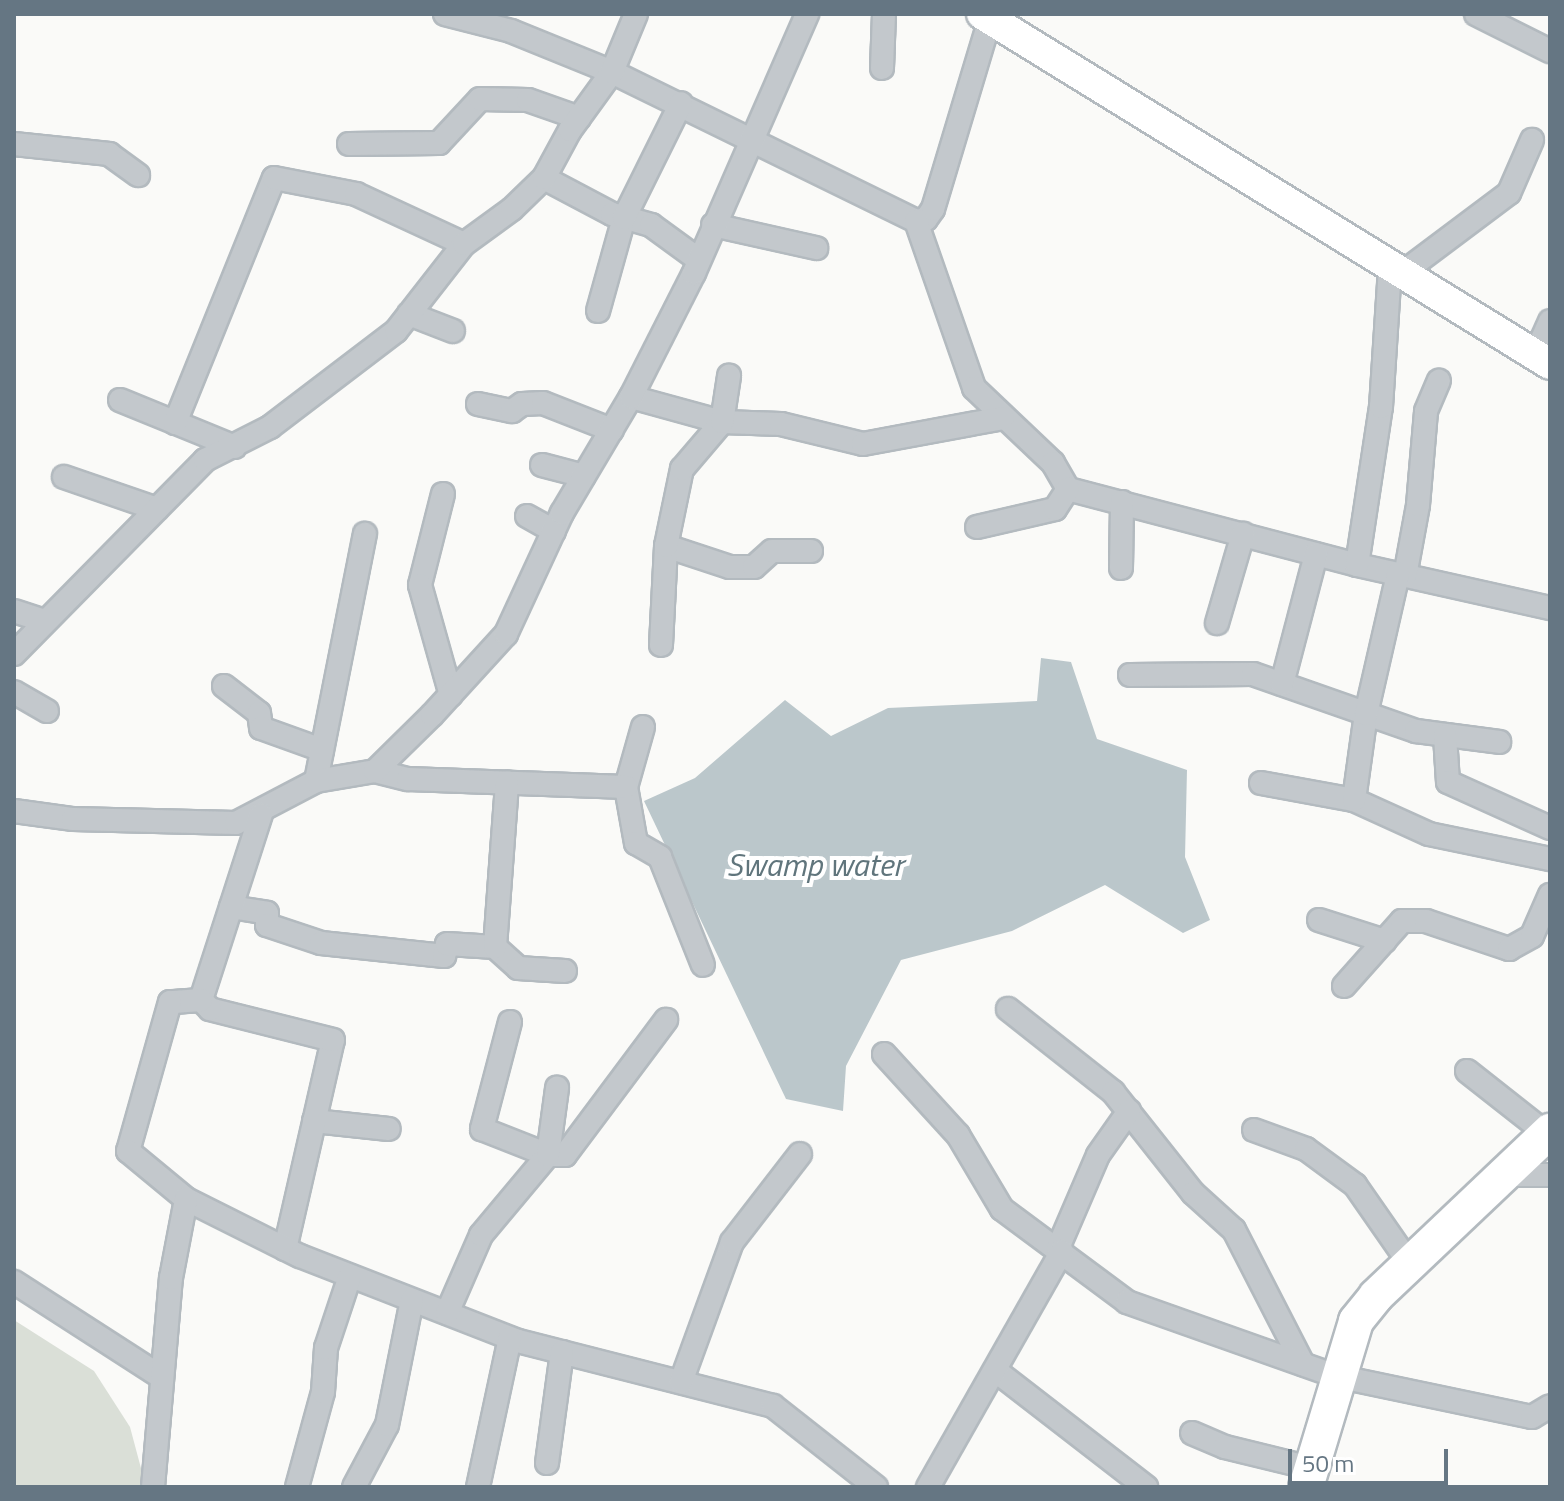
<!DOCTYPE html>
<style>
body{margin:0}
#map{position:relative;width:1564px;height:1501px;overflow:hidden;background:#fafaf8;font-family:"Titillium Web",sans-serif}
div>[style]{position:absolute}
.green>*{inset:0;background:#dadfd7}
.water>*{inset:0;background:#bbc7cb}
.roads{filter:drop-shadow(2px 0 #b3babf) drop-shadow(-2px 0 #b3babf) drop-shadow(0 2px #b3babf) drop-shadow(0 -2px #b3babf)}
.minor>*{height:22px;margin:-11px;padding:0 11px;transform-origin:11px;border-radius:11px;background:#c3c8cc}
.secondary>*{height:30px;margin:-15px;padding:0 15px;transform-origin:15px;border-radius:15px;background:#fff}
.primary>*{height:34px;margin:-17px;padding:0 17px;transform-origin:17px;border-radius:17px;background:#fff}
span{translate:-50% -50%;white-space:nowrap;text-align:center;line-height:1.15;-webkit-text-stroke:8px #fff;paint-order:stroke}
.water-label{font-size:32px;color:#60757c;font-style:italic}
.frame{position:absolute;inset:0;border:16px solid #657683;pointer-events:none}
.scale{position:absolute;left:1288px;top:1449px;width:160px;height:36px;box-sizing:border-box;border:4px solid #657683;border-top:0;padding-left:10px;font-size:24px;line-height:28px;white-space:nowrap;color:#657683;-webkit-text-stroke:6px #fff;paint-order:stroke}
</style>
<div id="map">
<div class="green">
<i style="clip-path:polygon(14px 1320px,94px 1371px,130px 1427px,146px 1487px,14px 1487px)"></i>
</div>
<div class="water">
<i style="clip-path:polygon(1041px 658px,1071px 662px,1097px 739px,1187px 770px,1185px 857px,1210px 920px,1183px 933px,1105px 885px,1012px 931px,901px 960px,846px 1066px,843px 1111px,786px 1099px,644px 801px,695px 778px,785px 700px,831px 736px,888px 708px,1037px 701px)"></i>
</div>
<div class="roads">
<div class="minor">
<i style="left:445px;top:14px;width:68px;rotate:14.4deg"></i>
<i style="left:511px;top:31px;width:109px;rotate:22.1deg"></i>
<i style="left:612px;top:72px;width:339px;rotate:26.1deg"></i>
<i style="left:916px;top:221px;width:10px;rotate:-11deg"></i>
<i style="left:926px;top:219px;width:12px;rotate:-55deg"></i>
<i style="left:933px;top:209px;width:198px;rotate:-73.3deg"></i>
<i style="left:1476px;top:14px;width:83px;rotate:26.6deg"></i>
<i style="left:882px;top:68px;width:54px;rotate:-87.9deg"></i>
<i style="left:14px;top:144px;width:96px;rotate:6deg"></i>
<i style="left:109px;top:154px;width:36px;rotate:36deg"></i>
<i style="left:349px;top:144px;width:90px;rotate:-0.6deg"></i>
<i style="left:439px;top:143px;width:60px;rotate:-47deg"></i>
<i style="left:480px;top:99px;width:48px;rotate:1.2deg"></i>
<i style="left:528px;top:100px;width:54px;rotate:19.4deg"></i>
<i style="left:544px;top:178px;width:77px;rotate:27.9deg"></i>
<i style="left:612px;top:214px;width:41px;rotate:15.8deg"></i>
<i style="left:651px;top:225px;width:59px;rotate:36.1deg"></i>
<i style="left:916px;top:221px;width:177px;rotate:70.8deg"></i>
<i style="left:974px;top:388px;width:109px;rotate:43.5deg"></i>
<i style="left:1053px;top:463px;width:30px;rotate:60deg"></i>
<i style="left:1068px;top:489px;width:299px;rotate:14.7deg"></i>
<i style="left:1357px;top:565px;width:198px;rotate:12.6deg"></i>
<i style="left:713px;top:225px;width:106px;rotate:12.6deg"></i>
<i style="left:1401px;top:274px;width:135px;rotate:-36.9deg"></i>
<i style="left:1509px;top:193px;width:58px;rotate:-66.5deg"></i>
<i style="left:598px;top:311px;width:97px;rotate:-74.4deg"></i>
<i style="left:624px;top:218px;width:128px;rotate:-63.6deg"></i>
<i style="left:409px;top:314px;width:47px;rotate:21.1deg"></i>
<i style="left:1535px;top:355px;width:37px;rotate:-66deg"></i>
<i style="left:631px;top:397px;width:94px;rotate:15.4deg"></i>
<i style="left:722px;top:422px;width:59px;rotate:1.9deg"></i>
<i style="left:781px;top:424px;width:84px;rotate:13.7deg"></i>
<i style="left:863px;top:444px;width:142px;rotate:-10.5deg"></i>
<i style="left:120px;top:400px;width:124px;rotate:22.2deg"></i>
<i style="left:478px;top:404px;width:35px;rotate:12deg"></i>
<i style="left:512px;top:411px;width:12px;rotate:-35deg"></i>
<i style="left:522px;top:404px;width:21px;rotate:-3deg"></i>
<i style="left:543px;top:403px;width:74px;rotate:21.4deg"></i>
<i style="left:175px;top:423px;width:264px;rotate:-68deg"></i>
<i style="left:274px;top:178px;width:84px;rotate:11deg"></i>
<i style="left:356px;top:194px;width:119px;rotate:24.8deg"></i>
<i style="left:542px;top:465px;width:43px;rotate:14.7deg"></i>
<i style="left:64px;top:477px;width:98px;rotate:19deg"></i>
<i style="left:443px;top:494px;width:94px;rotate:104.2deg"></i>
<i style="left:420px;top:585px;width:114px;rotate:74.3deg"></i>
<i style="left:527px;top:516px;width:31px;rotate:29deg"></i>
<i style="left:977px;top:527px;width:80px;rotate:-13deg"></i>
<i style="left:1055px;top:509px;width:24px;rotate:-57deg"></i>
<i style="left:666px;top:546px;width:67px;rotate:18.2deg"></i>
<i style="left:730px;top:567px;width:24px"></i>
<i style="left:754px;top:567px;width:24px;rotate:-42deg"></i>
<i style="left:772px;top:551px;width:39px"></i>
<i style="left:1357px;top:565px;width:160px;rotate:-81.4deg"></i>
<i style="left:1381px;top:407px;width:141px;rotate:-86.3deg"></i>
<i style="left:1121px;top:568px;width:66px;rotate:-89.1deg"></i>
<i style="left:1405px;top:576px;width:72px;rotate:-79.6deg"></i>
<i style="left:1418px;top:505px;width:94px;rotate:-85.1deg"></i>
<i style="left:1426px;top:411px;width:33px;rotate:-67deg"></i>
<i style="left:14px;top:611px;width:32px;rotate:18deg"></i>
<i style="left:1217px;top:623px;width:93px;rotate:-73.7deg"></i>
<i style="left:661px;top:645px;width:99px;rotate:-87.1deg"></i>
<i style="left:666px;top:546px;width:79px;rotate:-78.3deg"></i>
<i style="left:682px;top:469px;width:62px;rotate:-49.6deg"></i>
<i style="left:722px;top:422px;width:47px;rotate:-81.3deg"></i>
<i style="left:14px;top:654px;width:272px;rotate:-45.4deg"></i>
<i style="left:205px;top:460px;width:73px;rotate:-26.9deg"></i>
<i style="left:270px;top:427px;width:158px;rotate:-37.3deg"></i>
<i style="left:396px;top:331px;width:110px;rotate:-52deg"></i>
<i style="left:464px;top:244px;width:59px;rotate:-36.1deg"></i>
<i style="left:512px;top:209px;width:45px;rotate:-44.1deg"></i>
<i style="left:544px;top:178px;width:55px;rotate:-61.6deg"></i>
<i style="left:570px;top:130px;width:72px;rotate:-54.1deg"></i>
<i style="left:612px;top:72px;width:63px;rotate:-67.5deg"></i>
<i style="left:1130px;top:675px;width:123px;rotate:-0.5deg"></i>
<i style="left:1253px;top:674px;width:173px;rotate:19.3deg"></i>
<i style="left:1416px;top:731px;width:84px;rotate:7.5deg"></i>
<i style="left:1282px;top:684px;width:134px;rotate:-75.3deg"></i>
<i style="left:224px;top:686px;width:44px;rotate:37.6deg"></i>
<i style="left:259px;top:713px;width:15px;rotate:82deg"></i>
<i style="left:261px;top:728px;width:65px;rotate:19.8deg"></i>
<i style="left:14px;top:692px;width:38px;rotate:30deg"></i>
<i style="left:643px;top:727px;width:62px;rotate:105.8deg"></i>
<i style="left:626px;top:787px;width:57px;rotate:79.9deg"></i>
<i style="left:636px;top:843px;width:28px;rotate:30deg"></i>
<i style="left:660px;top:857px;width:116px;rotate:68.3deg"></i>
<i style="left:1445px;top:736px;width:46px;rotate:86.3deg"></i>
<i style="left:1448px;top:782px;width:112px;rotate:24.3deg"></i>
<i style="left:375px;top:771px;width:34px;rotate:14deg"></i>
<i style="left:408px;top:779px;width:218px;rotate:2.1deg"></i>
<i style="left:316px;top:781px;width:252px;rotate:-78.8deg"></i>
<i style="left:1261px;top:783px;width:95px;rotate:10.4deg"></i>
<i style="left:1354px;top:800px;width:82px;rotate:24.4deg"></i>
<i style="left:1429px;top:834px;width:124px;rotate:11.7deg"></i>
<i style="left:1354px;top:800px;width:87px;rotate:-82.1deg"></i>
<i style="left:1366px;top:714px;width:144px;rotate:-77.1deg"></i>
<i style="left:14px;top:811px;width:60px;rotate:7.7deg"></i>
<i style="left:73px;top:819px;width:163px;rotate:1.4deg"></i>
<i style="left:236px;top:823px;width:90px;rotate:-27.7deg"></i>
<i style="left:316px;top:781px;width:60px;rotate:-9.6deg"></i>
<i style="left:375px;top:771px;width:80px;rotate:-44.5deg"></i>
<i style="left:432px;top:715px;width:110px;rotate:-47.6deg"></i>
<i style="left:506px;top:634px;width:133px;rotate:-65.2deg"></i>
<i style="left:562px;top:513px;width:135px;rotate:-59.3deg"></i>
<i style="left:631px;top:397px;width:139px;rotate:-63.1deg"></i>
<i style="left:694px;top:273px;width:283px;rotate:-66.4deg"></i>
<i style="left:231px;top:907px;width:36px;rotate:9deg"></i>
<i style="left:267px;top:913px;width:12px;rotate:90deg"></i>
<i style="left:267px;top:925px;width:57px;rotate:18.4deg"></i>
<i style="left:321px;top:943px;width:124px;rotate:6deg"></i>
<i style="left:444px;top:956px;width:12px;rotate:-76deg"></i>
<i style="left:447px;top:944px;width:48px;rotate:3.6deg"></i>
<i style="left:495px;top:947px;width:31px;rotate:42deg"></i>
<i style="left:518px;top:968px;width:47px;rotate:3.7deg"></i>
<i style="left:1319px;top:920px;width:69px;rotate:17.7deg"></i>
<i style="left:495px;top:947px;width:165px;rotate:-85.8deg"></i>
<i style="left:1344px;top:986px;width:87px;rotate:-48.3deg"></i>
<i style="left:1402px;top:921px;width:24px"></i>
<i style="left:1426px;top:921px;width:88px;rotate:18.6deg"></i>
<i style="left:1509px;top:949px;width:26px;rotate:-29deg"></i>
<i style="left:1532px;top:936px;width:45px;rotate:-66.3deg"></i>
<i style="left:201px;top:1000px;width:195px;rotate:-72.1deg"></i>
<i style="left:1008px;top:1009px;width:134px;rotate:38.3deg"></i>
<i style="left:1113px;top:1092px;width:129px;rotate:51.6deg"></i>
<i style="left:1193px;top:1193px;width:55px;rotate:42.1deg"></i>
<i style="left:1234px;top:1230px;width:151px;rotate:62.8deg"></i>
<i style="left:510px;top:1022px;width:111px;rotate:104.7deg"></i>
<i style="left:482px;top:1129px;width:71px;rotate:21.5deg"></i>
<i style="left:548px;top:1155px;width:17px"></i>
<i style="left:565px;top:1155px;width:169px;rotate:-53.2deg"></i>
<i style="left:884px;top:1054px;width:110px;rotate:47.6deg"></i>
<i style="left:958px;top:1135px;width:86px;rotate:59.3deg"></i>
<i style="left:1002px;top:1209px;width:156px;rotate:36.6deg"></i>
<i style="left:1127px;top:1302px;width:222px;rotate:19.5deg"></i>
<i style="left:1336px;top:1376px;width:200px;rotate:11.8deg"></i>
<i style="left:1532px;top:1417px;width:21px;rotate:-31deg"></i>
<i style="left:1467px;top:1071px;width:102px;rotate:38.2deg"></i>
<i style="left:314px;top:1121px;width:75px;rotate:6.1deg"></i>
<i style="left:1254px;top:1130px;width:55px;rotate:20.1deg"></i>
<i style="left:1306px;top:1149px;width:61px;rotate:36.3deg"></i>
<i style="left:1355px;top:1185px;width:96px;rotate:55.2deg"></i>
<i style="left:1505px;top:1175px;width:45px"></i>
<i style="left:1058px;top:1248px;width:101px;rotate:-66.7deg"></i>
<i style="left:1098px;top:1155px;width:54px;rotate:-54.8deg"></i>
<i style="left:285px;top:1249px;width:214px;rotate:-77.1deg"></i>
<i style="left:333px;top:1040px;width:127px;rotate:-165.9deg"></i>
<i style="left:210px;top:1009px;width:13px;rotate:-135deg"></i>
<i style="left:201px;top:1000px;width:31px;rotate:176deg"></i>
<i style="left:170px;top:1002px;width:155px;rotate:105.7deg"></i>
<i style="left:128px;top:1151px;width:75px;rotate:39.6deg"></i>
<i style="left:186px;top:1199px;width:127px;rotate:26.6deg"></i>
<i style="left:300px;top:1256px;width:234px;rotate:21.3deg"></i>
<i style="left:518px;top:1341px;width:263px;rotate:14.3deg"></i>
<i style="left:773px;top:1406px;width:131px;rotate:38.2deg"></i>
<i style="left:14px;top:1282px;width:174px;rotate:32.8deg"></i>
<i style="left:447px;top:1313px;width:85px;rotate:-66.4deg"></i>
<i style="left:481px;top:1235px;width:104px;rotate:-50.1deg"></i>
<i style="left:548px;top:1155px;width:68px;rotate:-82.3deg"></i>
<i style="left:996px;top:1371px;width:190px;rotate:37.7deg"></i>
<i style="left:681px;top:1382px;width:149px;rotate:-70deg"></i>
<i style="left:732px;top:1242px;width:111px;rotate:-52.3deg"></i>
<i style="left:1192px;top:1433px;width:36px;rotate:23deg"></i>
<i style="left:1225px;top:1447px;width:89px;rotate:13.7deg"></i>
<i style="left:547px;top:1463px;width:112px;rotate:-82.3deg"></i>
<i style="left:153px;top:1487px;width:210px;rotate:-85.1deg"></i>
<i style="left:171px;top:1278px;width:80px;rotate:-79.2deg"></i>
<i style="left:297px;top:1487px;width:98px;rotate:-74.7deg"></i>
<i style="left:323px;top:1392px;width:44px;rotate:-86.1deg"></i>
<i style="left:326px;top:1348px;width:76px;rotate:-71.6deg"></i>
<i style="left:354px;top:1487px;width:70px;rotate:-62deg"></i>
<i style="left:387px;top:1425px;width:127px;rotate:-78.7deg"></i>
<i style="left:478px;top:1487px;width:152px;rotate:-77.9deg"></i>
<i style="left:928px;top:1487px;width:271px;rotate:-60.4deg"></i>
</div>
<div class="secondary">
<i style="left:982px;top:14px;width:667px;rotate:31.64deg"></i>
</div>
<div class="primary">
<i style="left:1306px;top:1487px;width:173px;rotate:-73.2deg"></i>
<i style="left:1356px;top:1321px;width:32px;rotate:-51deg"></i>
<i style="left:1376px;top:1296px;width:240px;rotate:-43.5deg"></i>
</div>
</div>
<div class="water-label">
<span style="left:815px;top:864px">Swamp water</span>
</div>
<div class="frame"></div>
<div class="scale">50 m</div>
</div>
